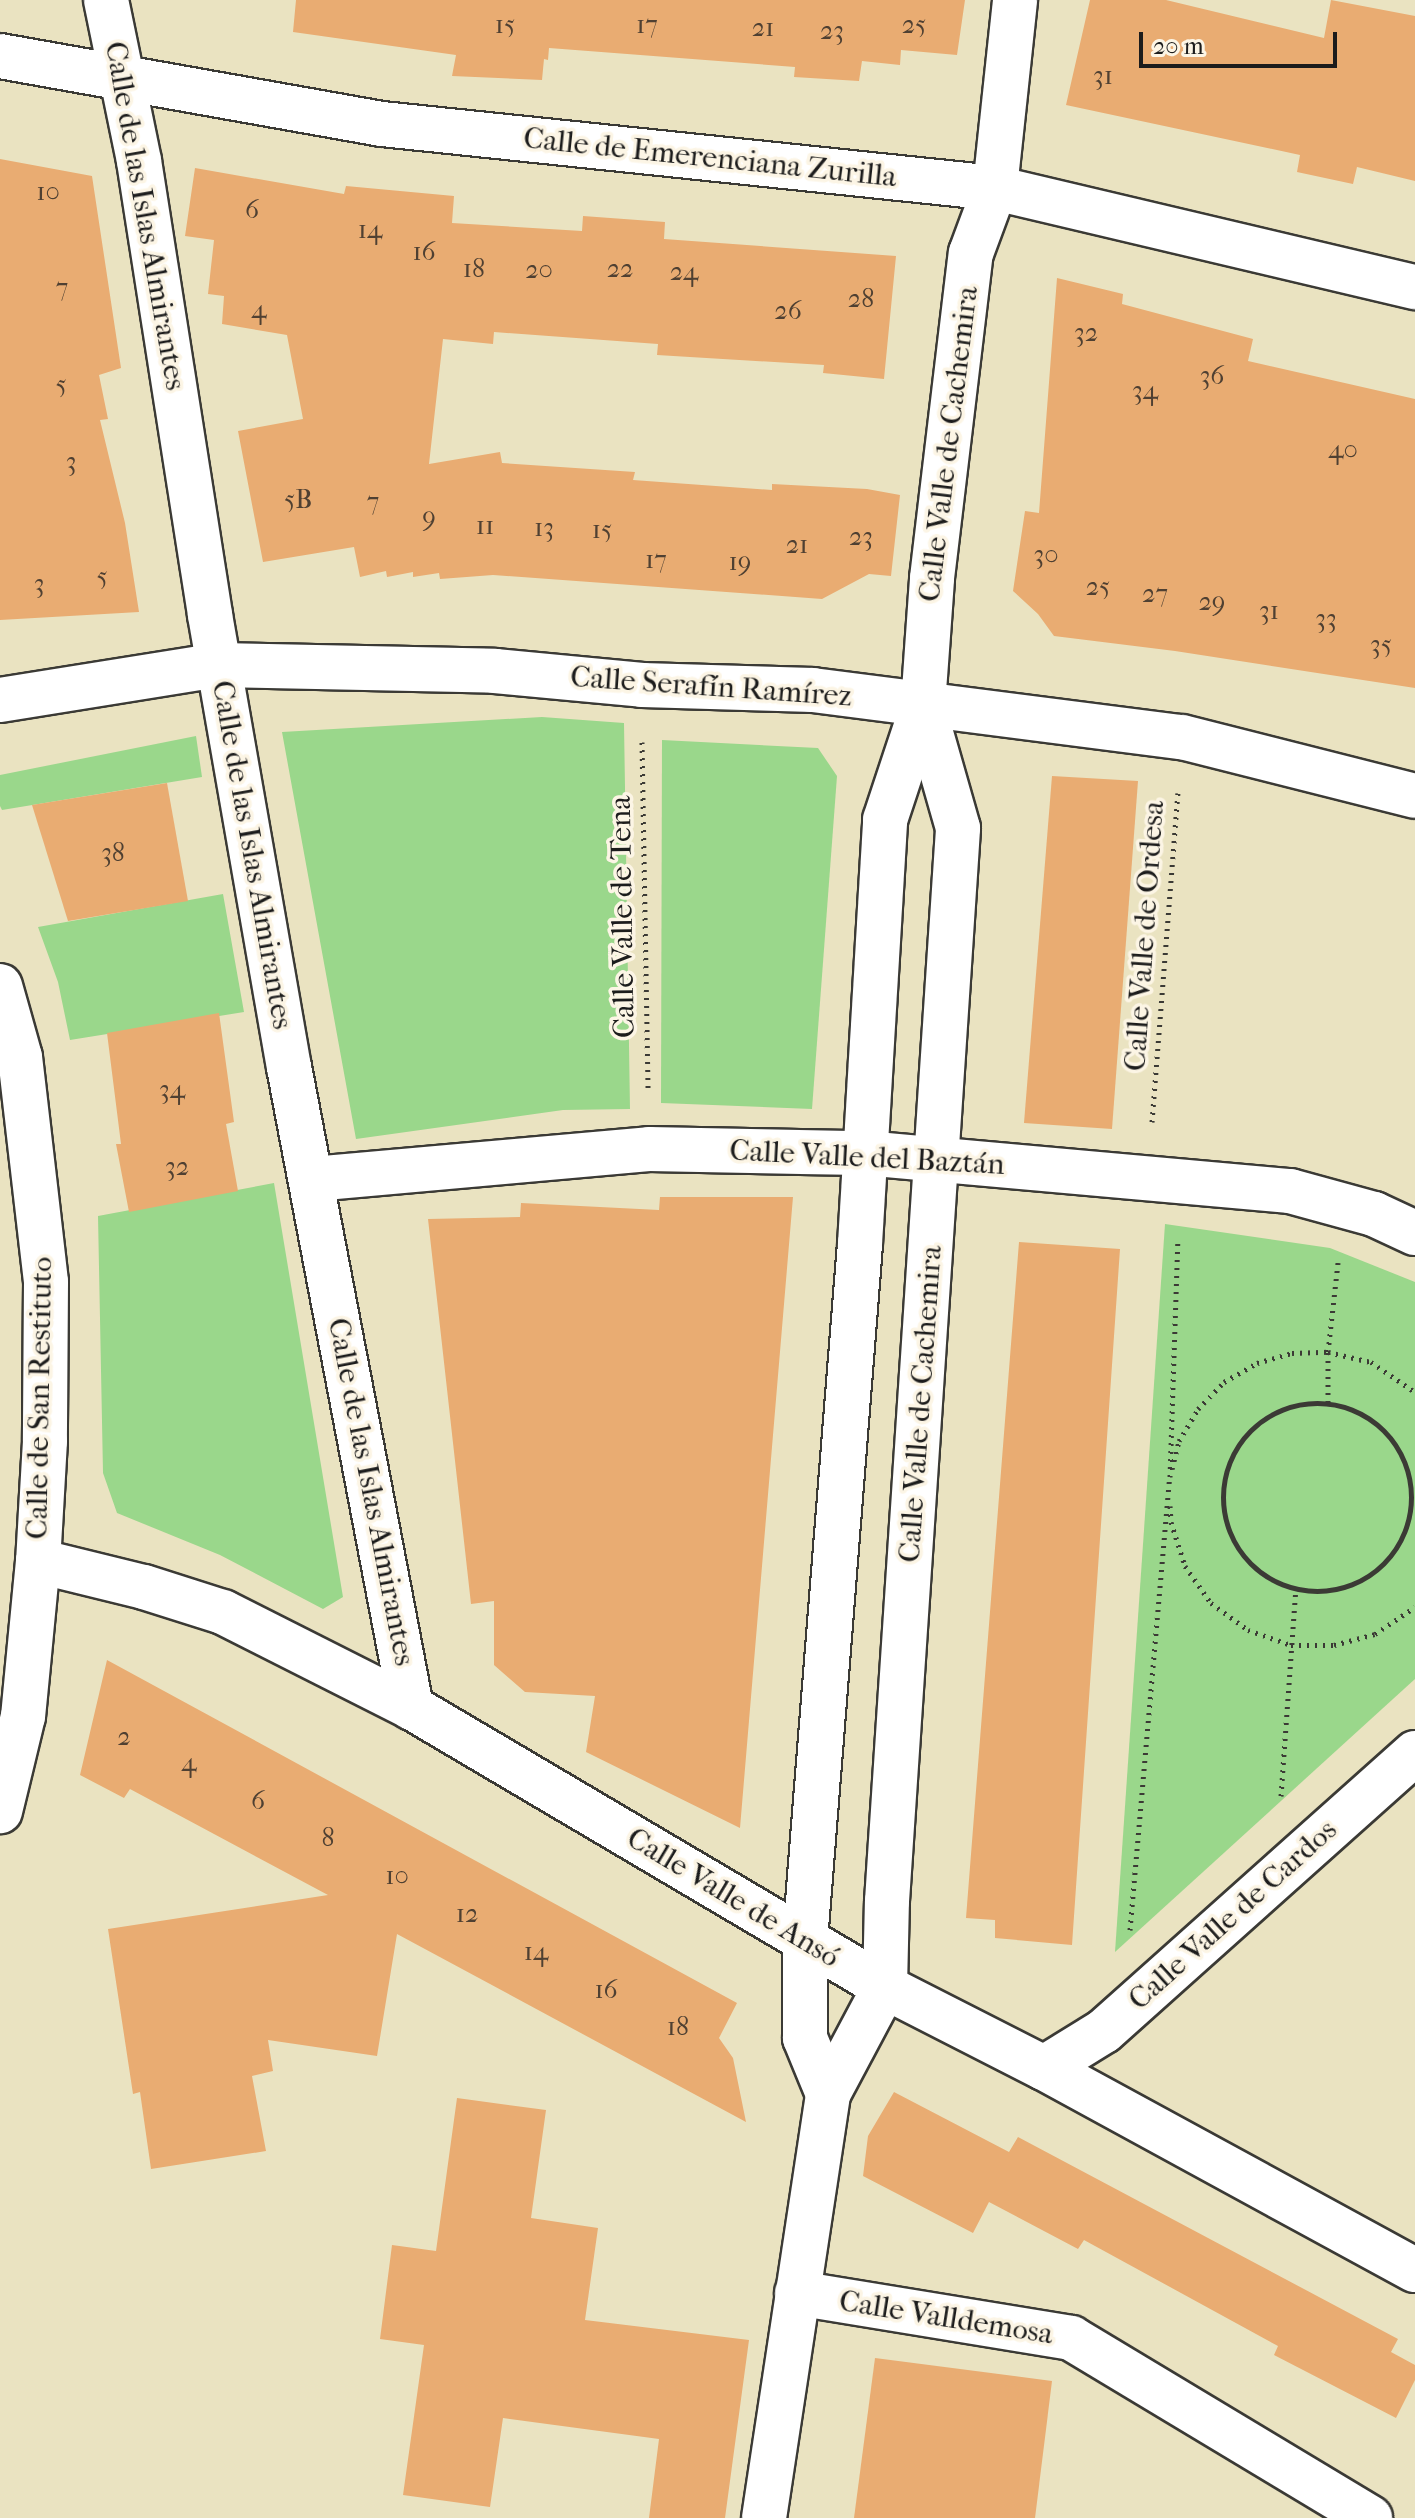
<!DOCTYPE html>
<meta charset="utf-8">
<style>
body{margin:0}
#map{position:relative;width:1415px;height:2518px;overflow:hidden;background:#eae3c1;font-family:"IM FELL French Canon",serif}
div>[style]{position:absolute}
.green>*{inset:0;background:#9ad78b}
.building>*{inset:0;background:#e9ac72}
.path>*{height:5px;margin-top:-2.5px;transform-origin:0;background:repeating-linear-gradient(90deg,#3b3a35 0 2px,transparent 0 8px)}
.path>.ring{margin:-2.5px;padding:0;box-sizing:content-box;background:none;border:5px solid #3b3a35;border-radius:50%}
.roads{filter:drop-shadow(2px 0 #3b3a35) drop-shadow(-2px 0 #3b3a35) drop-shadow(0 2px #3b3a35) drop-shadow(0 -2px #3b3a35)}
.street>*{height:44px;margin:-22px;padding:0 22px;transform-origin:22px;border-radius:22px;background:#fff}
span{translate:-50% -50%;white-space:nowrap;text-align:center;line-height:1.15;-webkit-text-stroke:7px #fcf5e5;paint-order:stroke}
.number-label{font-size:26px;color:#4f4032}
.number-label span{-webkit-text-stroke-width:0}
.street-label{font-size:30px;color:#1c1c1c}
.scale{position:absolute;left:1139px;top:32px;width:198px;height:36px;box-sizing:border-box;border:4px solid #1c1c1c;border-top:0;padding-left:10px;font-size:24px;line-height:28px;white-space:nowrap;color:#1c1c1c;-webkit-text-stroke:6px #fcf5e5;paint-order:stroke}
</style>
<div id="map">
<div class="green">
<i style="clip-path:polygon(542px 717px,624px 723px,630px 1109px,563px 1110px,356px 1139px,282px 732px)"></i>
<i style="clip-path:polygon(196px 736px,202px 777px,2px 810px,0 806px,0 775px)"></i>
<i style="clip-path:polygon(662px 740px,818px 748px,837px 776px,812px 1109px,661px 1103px)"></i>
<i style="clip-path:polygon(223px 894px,244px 1012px,70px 1040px,58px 982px,38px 927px)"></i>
<i style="clip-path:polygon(274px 1183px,343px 1597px,323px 1609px,220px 1555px,117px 1513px,103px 1473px,98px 1216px)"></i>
<i style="clip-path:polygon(1165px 1224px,1330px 1248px,1415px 1282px,1415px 1679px,1115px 1952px)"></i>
</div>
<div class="building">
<i style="clip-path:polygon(296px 0,965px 0,957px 55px,901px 50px,900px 65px,862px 61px,859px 81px,794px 77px,795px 67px,549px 48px,548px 60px,544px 59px,542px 80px,452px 76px,456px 55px,293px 32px)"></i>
<i style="clip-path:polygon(1090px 0,1166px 0,1324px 38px,1331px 0,1415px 16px,1415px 181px,1357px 167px,1353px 184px,1297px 172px,1300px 155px,1066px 105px)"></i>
<i style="clip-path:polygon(0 159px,92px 176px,121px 368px,99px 375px,108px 419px,100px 420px,125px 523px,139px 612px,0 620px)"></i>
<i style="clip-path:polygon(195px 168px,344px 194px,346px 186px,454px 196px,452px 223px,582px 231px,583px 216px,665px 222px,664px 239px,896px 256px,884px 379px,823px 373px,824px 365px,657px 355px,658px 344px,494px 332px,493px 344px,443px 339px,429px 464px,500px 452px,502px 463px,635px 472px,633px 480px,772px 490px,772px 484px,867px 489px,900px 495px,891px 576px,869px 574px,822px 599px,493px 575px,440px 579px,439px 573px,413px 577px,413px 572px,387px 577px,386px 571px,360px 577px,354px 547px,263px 562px,238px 431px,303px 419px,287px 335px,222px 324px,224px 296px,208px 294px,214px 240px,185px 236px)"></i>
<i style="clip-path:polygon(1057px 278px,1123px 294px,1122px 304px,1253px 339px,1248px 361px,1415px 399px,1415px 688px,1175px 651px,1054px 636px,1038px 614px,1013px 591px,1025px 511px,1039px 513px)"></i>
<i style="clip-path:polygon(1052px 776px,1138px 781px,1112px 1129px,1024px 1123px)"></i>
<i style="clip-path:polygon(167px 783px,188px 901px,68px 921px,32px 805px)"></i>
<i style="clip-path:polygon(219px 1013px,234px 1122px,226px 1124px,238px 1191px,129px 1212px,116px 1144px,121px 1144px,107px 1033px)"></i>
<i style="clip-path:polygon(660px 1197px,793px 1197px,740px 1828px,586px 1752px,595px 1696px,525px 1692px,494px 1665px,494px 1601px,471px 1604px,428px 1219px,520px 1217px,521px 1203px,659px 1210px)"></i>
<i style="clip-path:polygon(1019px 1242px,1120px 1249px,1072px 1945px,995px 1938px,995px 1920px,966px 1918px)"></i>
<i style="clip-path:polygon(107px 1660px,737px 2003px,719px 2038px,733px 2058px,746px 2122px,397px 1934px,377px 2056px,268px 2040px,273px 2071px,252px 2076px,266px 2151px,151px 2169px,140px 2092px,133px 2094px,108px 1929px,328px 1895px,130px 1789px,124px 1798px,80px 1775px)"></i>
<i style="clip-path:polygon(894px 2092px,1009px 2152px,1018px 2137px,1398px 2339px,1391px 2352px,1415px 2365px,1415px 2380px,1396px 2418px,1274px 2355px,1278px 2346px,1084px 2240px,1078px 2249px,989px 2202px,973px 2233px,863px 2176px,868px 2136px)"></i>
<i style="clip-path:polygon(457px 2098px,546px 2110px,531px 2218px,598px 2228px,585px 2320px,749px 2340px,725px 2518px,649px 2518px,659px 2439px,503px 2418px,490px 2507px,403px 2495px,424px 2345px,380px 2339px,392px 2245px,436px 2251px)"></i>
<i style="clip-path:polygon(875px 2358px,1052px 2381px,1035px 2518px,854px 2518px)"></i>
</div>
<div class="path">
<i style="left:642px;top:742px;width:350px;rotate:89deg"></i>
<i style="left:1152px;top:1122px;width:330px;rotate:-85.5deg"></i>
<i style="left:1328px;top:1402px;width:50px;rotate:-90deg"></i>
<i style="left:1328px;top:1352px;width:90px;rotate:-83.6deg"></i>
<i class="ring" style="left:1223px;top:1403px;width:183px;height:183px"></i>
<i style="left:1172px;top:1469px;width:29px;rotate:-76deg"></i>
<i style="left:1179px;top:1441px;width:37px;rotate:-59deg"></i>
<i style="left:1198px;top:1409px;width:37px;rotate:-46deg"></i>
<i style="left:1224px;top:1382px;width:38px;rotate:-30deg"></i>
<i style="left:1257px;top:1363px;width:36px;rotate:-16deg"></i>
<i style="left:1292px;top:1353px;width:36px;rotate:-2deg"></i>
<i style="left:1328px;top:1352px;width:44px;rotate:13.1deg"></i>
<i style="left:1371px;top:1362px;width:53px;rotate:34.3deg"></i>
<i style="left:1170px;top:1506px;width:16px;rotate:86deg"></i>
<i style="left:1171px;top:1522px;width:46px;rotate:72.3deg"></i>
<i style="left:1185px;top:1566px;width:45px;rotate:54.9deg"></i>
<i style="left:1211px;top:1603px;width:46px;rotate:36.1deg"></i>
<i style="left:1248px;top:1630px;width:46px;rotate:19.2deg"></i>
<i style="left:1291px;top:1645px;width:43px"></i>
<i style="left:1334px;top:1645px;width:42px;rotate:-15deg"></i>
<i style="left:1375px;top:1634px;width:48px;rotate:-34deg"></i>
<i style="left:1281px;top:1796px;width:208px;rotate:-85.9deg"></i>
<i style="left:1130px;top:1930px;width:455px;rotate:-85deg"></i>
<i style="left:1170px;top:1477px;width:239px;rotate:-88.1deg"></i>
</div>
<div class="roads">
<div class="street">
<i style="left:106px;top:0;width:164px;rotate:78.4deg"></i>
<i style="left:139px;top:161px;width:460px;rotate:81.1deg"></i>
<i style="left:210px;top:615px;width:459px;rotate:80.1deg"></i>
<i style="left:289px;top:1067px;width:652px;rotate:79.21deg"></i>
<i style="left:0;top:56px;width:388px;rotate:10.1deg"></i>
<i style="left:382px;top:124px;width:616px;rotate:5.96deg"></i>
<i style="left:995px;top:188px;width:432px;rotate:13.3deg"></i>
<i style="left:0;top:700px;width:222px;rotate:-9.1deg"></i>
<i style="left:219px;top:665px;width:276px;rotate:1.2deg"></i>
<i style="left:495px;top:671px;width:148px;rotate:5.4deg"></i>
<i style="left:642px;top:685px;width:171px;rotate:1.7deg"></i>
<i style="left:813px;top:690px;width:372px;rotate:7.3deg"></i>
<i style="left:1182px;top:737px;width:240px;rotate:14.2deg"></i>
<i style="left:0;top:986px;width:74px;rotate:74.3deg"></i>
<i style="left:20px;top:1057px;width:226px;rotate:83.4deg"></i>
<i style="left:46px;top:1282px;width:159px;rotate:90.4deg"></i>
<i style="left:45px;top:1441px;width:120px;rotate:93.3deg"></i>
<i style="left:38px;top:1561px;width:156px;rotate:95.5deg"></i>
<i style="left:23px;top:1716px;width:98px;rotate:103.6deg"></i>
<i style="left:313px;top:1179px;width:337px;rotate:-5.1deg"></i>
<i style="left:649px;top:1149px;width:215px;rotate:1.1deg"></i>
<i style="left:864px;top:1153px;width:428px;rotate:5.1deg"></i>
<i style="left:1290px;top:1191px;width:87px;rotate:15.3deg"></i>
<i style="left:1374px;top:1214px;width:45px;rotate:24.9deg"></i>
<i style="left:38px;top:1561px;width:109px;rotate:13.8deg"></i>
<i style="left:144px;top:1587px;width:83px;rotate:17.6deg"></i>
<i style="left:223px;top:1612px;width:211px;rotate:26.8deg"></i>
<i style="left:411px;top:1707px;width:551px;rotate:30.57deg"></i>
<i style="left:885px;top:1987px;width:178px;rotate:27deg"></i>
<i style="left:1044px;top:2068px;width:422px;rotate:28.6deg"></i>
<i style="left:1044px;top:2068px;width:70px;rotate:-31.7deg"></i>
<i style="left:1104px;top:2031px;width:417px;rotate:-41.8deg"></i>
<i style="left:828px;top:2094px;width:61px;rotate:-112.3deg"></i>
<i style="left:805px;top:2038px;width:98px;rotate:-90deg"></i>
<i style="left:805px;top:1940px;width:698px;rotate:-85.48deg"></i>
<i style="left:860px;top:1244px;width:425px;rotate:-86.6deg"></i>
<i style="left:885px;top:820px;width:121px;rotate:-71.7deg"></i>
<i style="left:923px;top:705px;width:127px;rotate:-85.9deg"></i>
<i style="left:932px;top:578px;width:327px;rotate:-83.2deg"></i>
<i style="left:971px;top:253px;width:69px;rotate:-69.7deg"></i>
<i style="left:995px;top:188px;width:189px;rotate:-83.9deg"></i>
<i style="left:797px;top:2293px;width:278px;rotate:9.3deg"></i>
<i style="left:1071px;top:2338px;width:349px;rotate:31deg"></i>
<i style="left:764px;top:2518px;width:429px;rotate:-81.4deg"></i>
<i style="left:828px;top:2094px;width:121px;rotate:-62deg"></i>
<i style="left:885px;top:1987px;width:86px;rotate:-88.7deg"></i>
<i style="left:887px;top:1901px;width:1075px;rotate:-86.21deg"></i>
<i style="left:958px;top:828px;width:128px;rotate:-105.9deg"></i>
</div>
</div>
<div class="number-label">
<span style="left:505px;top:25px">15</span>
<span style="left:647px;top:25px">17</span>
<span style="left:914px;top:25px">25</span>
<span style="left:763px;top:28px">21</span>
<span style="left:832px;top:31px">23</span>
<span style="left:1103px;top:76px">31</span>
<span style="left:48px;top:192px">10</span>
<span style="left:252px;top:210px">6</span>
<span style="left:370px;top:230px">14</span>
<span style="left:424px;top:252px">16</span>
<span style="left:474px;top:269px">18</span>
<span style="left:620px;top:269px">22</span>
<span style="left:539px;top:270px">20</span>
<span style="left:684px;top:272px">24</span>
<span style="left:62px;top:288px">7</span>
<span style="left:861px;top:299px">28</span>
<span style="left:259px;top:310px">4</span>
<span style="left:788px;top:311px">26</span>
<span style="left:1086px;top:333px">32</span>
<span style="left:1212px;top:376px">36</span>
<span style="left:61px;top:385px">5</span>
<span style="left:1145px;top:391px">34</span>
<span style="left:1343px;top:450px">40</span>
<span style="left:71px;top:462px">3</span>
<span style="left:298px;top:500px">5B</span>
<span style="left:373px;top:502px">7</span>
<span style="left:429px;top:517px">9</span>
<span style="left:485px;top:526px">11</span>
<span style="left:544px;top:528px">13</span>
<span style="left:602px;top:530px">15</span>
<span style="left:861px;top:537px">23</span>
<span style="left:797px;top:545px">21</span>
<span style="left:1046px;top:555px">30</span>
<span style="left:656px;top:560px">17</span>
<span style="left:740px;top:562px">19</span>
<span style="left:102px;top:577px">5</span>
<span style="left:39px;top:584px">3</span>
<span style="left:1098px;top:587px">25</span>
<span style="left:1155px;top:594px">27</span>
<span style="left:1212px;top:602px">29</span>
<span style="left:1269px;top:611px">31</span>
<span style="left:1326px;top:619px">33</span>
<span style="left:1381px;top:645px">35</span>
<span style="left:113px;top:853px">38</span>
<span style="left:172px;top:1090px">34</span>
<span style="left:177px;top:1167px">32</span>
<span style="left:124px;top:1737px">2</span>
<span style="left:189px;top:1763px">4</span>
<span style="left:258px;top:1801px">6</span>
<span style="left:328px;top:1838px">8</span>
<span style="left:397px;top:1876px">10</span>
<span style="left:467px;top:1914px">12</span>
<span style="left:536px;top:1952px">14</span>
<span style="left:606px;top:1990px">16</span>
<span style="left:678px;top:2027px">18</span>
</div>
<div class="street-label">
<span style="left:710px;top:158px;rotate:6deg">Calle de Emerenciana Zurilla</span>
<span style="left:145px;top:216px;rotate:80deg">Calle de las Islas Almirantes</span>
<span style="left:949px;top:444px;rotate:-83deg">Calle Valle de Cachemira</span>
<span style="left:711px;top:687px;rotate:4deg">Calle Serafín Ramírez</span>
<span style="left:252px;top:855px;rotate:80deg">Calle de las Islas Almirantes</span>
<span style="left:623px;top:917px;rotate:-91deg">Calle Valle de Tena</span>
<span style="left:1145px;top:936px;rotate:-86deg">Calle Valle de Ordesa</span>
<span style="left:867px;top:1158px;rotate:3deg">Calle Valle del Baztán</span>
<span style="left:40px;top:1398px;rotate:-89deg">Calle de San Restituto</span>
<span style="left:921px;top:1404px;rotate:-86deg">Calle Valle de Cachemira</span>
<span style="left:371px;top:1492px;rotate:79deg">Calle de las Islas Almirantes</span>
<span style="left:733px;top:1898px;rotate:31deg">Calle Valle de Ansó</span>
<span style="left:1233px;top:1915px;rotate:-42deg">Calle Valle de Cardos</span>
<span style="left:946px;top:2318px;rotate:9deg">Calle Valldemosa</span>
</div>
<div class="scale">20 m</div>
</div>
